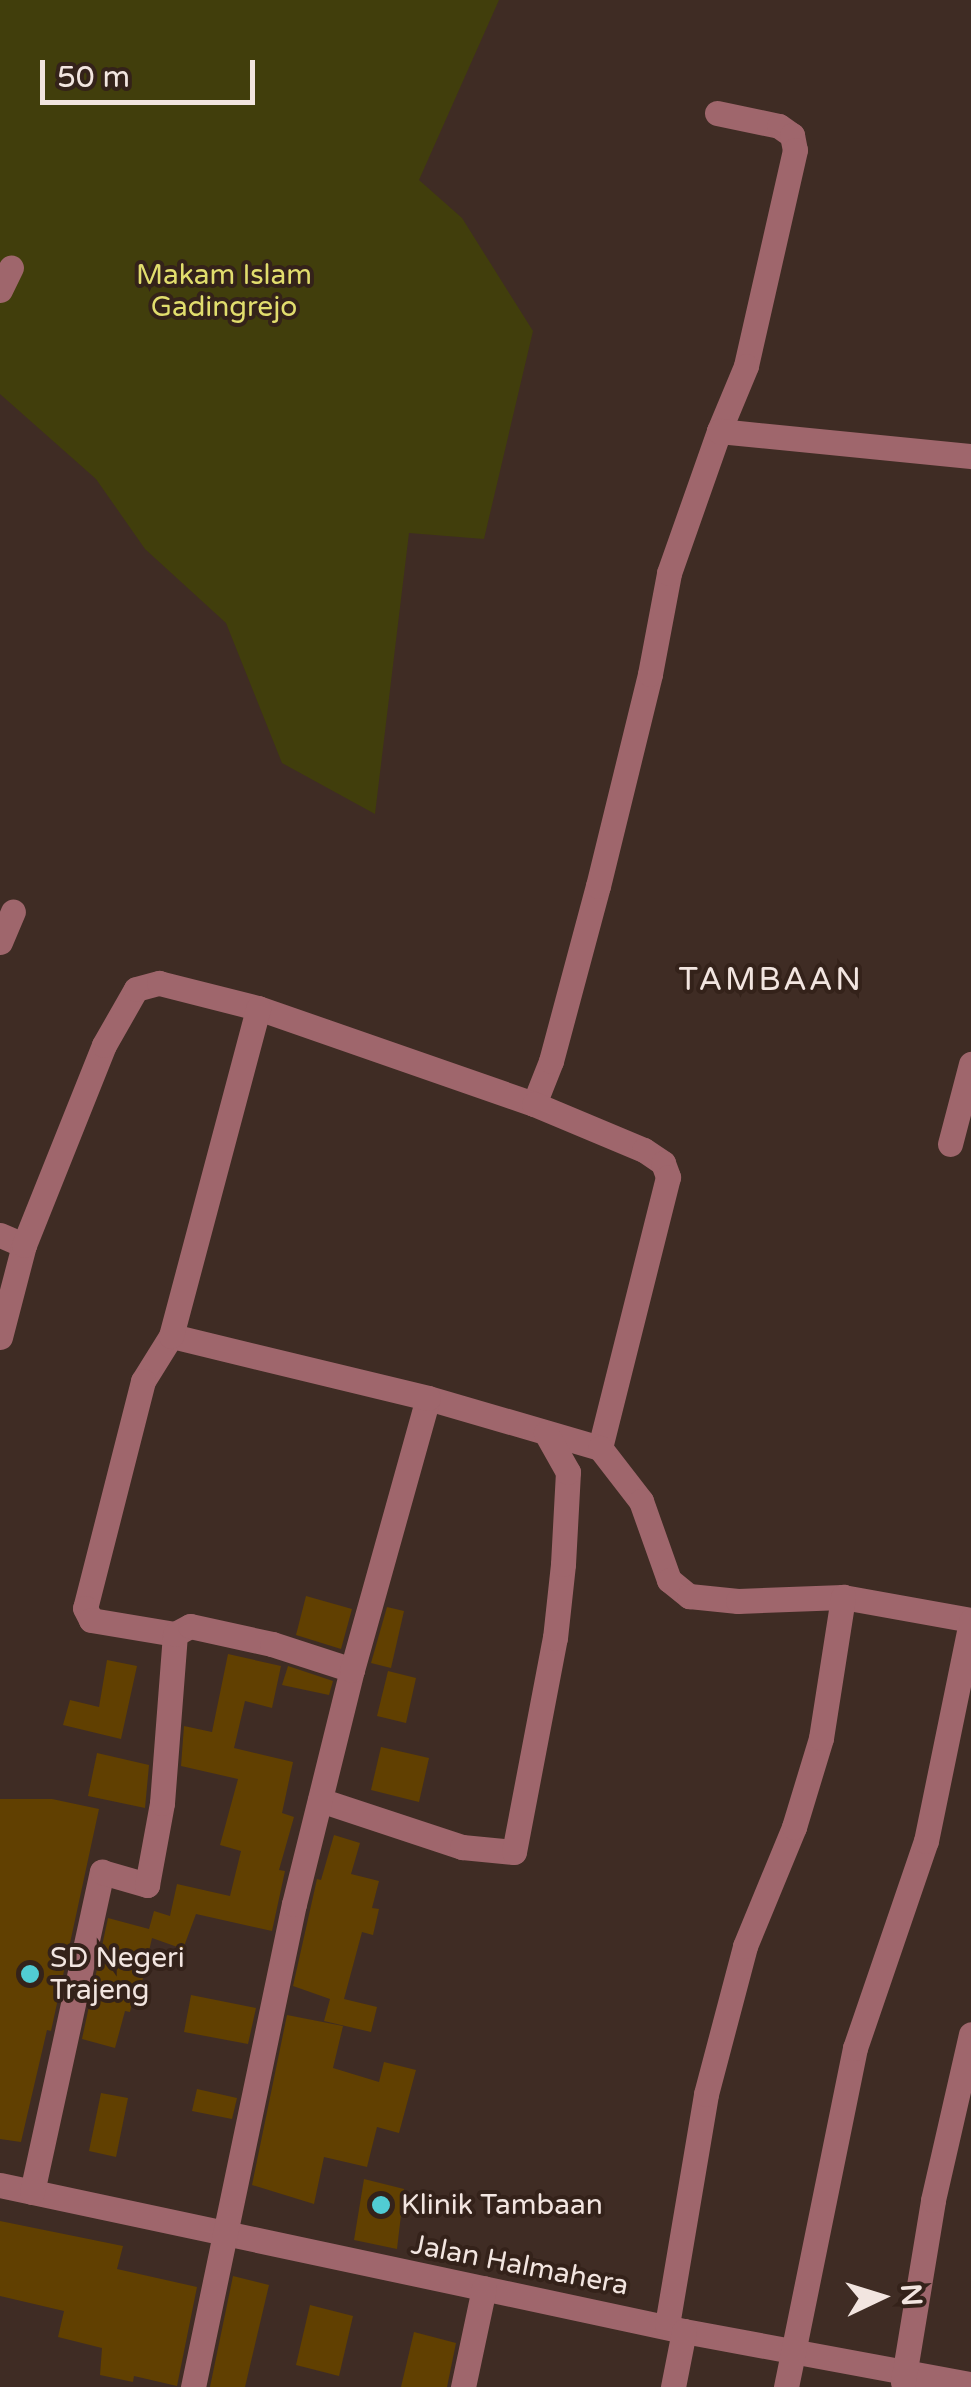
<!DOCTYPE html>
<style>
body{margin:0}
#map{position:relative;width:971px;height:2387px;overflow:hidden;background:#3f2c24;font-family:"Varela Round",sans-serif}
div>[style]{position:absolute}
.green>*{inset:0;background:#413e0c}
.building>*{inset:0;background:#614001}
.minor>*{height:25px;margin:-12.5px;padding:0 12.5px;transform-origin:12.5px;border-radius:12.5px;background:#9f666c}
.dots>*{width:28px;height:28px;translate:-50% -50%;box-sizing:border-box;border:5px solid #34221a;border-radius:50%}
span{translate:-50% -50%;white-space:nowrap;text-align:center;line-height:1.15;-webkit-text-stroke:8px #34221a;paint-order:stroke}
.park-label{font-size:28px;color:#e1dd6d}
.poi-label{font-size:28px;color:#f2e5e0}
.left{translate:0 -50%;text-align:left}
.street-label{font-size:28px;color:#f2e5e0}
.quarter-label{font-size:32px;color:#f2e5e0;letter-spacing:2.5px}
.north{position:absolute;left:831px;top:2247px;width:100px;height:100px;-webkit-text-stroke:8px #34221a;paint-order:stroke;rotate:86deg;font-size:28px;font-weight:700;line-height:40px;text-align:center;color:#f2e5e0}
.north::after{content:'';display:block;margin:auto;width:35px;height:45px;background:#f2e5e0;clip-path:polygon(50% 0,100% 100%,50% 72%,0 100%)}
.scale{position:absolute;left:40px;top:60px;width:215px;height:45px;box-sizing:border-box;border:5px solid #f2e5e0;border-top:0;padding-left:12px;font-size:30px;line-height:35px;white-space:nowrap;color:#f2e5e0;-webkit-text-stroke:8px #34221a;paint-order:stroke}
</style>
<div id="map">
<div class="green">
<i style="clip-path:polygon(0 0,499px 0,419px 180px,462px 218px,533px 331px,484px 539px,409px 533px,375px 814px,282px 763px,226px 623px,145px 549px,96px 479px,0 394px)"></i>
</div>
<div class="building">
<i style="clip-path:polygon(306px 1596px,352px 1609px,341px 1649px,296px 1635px)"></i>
<i style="clip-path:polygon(387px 1607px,404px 1611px,391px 1668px,371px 1663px)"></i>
<i style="clip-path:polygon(228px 1654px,281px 1666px,272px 1708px,245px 1701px,234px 1748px,293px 1762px,282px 1813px,294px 1817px,279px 1870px,285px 1871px,272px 1931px,196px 1914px,183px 1949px,152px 1938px,140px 1991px,135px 1990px,130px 2012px,125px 2011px,115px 2048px,82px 2039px,108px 1918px,149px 1929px,154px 1911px,170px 1916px,177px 1884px,230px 1896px,241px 1851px,220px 1845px,238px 1779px,181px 1766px,184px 1726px,212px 1732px)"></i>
<i style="clip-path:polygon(107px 1660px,137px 1666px,121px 1739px,63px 1725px,70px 1700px,99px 1707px)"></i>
<i style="clip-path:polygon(288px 1666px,333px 1681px,329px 1695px,282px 1685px)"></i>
<i style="clip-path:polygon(388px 1671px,416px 1678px,406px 1723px,377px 1716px)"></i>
<i style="clip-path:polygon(381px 1747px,429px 1758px,419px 1802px,371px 1790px)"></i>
<i style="clip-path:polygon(97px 1753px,149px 1765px,145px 1808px,88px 1796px)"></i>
<i style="clip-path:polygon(0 1799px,52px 1799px,99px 1809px,51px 2031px,47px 2030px,21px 2142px,0 2139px)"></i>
<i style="clip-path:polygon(334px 1835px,360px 1843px,351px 1874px,379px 1881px,372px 1908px,379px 1909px,373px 1935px,362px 1932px,344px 1999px,377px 2007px,371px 2032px,324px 2021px,330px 1999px,293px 1986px,317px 1879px,321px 1880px)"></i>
<i style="clip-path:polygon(191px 1995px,256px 2008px,248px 2044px,184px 2032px)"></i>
<i style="clip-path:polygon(287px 2015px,343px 2026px,333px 2068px,379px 2082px,384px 2062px,416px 2070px,399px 2133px,377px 2127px,367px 2167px,324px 2157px,314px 2204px,252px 2185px)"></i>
<i style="clip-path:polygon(197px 2089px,237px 2098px,232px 2119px,192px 2111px)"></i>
<i style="clip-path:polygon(101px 2093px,128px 2098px,116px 2157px,89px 2151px)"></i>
<i style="clip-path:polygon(364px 2179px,404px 2189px,397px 2249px,354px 2240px)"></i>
<i style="clip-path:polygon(0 2221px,123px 2246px,117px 2269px,197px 2287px,177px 2386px,134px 2376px,133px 2382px,100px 2375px,102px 2348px,58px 2337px,64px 2311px,0 2296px)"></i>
<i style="clip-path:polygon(233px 2276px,269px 2285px,245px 2387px,210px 2387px)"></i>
<i style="clip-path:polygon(310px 2305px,353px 2316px,339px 2376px,296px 2365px)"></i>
<i style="clip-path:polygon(414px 2332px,456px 2343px,447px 2387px,401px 2387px)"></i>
</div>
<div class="minor">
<i style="left:717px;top:113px;width:63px;rotate:11.8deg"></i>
<i style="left:779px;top:126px;width:16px;rotate:35deg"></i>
<i style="left:792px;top:135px;width:15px;rotate:79deg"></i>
<i style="left:795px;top:150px;width:221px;rotate:102.8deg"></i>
<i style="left:746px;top:366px;width:70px;rotate:112.6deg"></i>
<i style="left:0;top:290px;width:25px;rotate:-64deg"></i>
<i style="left:0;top:942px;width:33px;rotate:-67deg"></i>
<i style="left:534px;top:1104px;width:46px;rotate:-68.4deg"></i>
<i style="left:551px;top:1061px;width:181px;rotate:-75deg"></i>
<i style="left:598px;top:886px;width:218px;rotate:-76.2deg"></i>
<i style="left:650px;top:674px;width:103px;rotate:-79.3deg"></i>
<i style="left:669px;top:573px;width:151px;rotate:-70.6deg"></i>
<i style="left:719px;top:431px;width:253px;rotate:5.7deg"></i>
<i style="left:950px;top:1144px;width:83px;rotate:-75.3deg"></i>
<i style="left:0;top:1235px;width:26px;rotate:23deg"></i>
<i style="left:171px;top:1336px;width:53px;rotate:121.9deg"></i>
<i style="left:143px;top:1381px;width:234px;rotate:104.3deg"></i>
<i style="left:85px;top:1608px;width:13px;rotate:63deg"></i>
<i style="left:91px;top:1620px;width:85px;rotate:9.5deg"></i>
<i style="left:0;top:1337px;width:95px;rotate:-75.4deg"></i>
<i style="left:24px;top:1245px;width:215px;rotate:-68.2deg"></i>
<i style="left:104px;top:1045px;width:64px;rotate:-60.3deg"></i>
<i style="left:136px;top:989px;width:24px;rotate:-15deg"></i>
<i style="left:159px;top:983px;width:102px;rotate:14.2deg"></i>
<i style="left:258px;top:1008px;width:292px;rotate:19.2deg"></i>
<i style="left:534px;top:1104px;width:119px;rotate:22.7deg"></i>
<i style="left:644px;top:1150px;width:23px;rotate:34deg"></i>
<i style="left:663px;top:1163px;width:15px;rotate:70deg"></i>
<i style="left:668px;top:1177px;width:279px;rotate:104.1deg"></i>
<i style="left:428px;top:1398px;width:179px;rotate:16.2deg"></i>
<i style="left:600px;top:1448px;width:67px;rotate:52.3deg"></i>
<i style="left:641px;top:1501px;width:84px;rotate:70.5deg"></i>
<i style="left:669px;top:1580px;width:26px;rotate:39deg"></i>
<i style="left:689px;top:1596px;width:49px;rotate:5.8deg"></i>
<i style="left:738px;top:1601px;width:105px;rotate:-2.2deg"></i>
<i style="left:843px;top:1597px;width:130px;rotate:10.2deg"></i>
<i style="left:320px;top:1800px;width:150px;rotate:18.3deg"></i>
<i style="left:462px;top:1847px;width:52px;rotate:5.5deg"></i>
<i style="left:514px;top:1852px;width:218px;rotate:-79.2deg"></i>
<i style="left:555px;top:1638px;width:74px;rotate:-83.8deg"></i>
<i style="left:563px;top:1564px;width:92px;rotate:-86.9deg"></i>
<i style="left:568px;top:1472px;width:45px;rotate:-119.4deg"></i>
<i style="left:0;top:2185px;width:699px;rotate:12.05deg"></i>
<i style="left:684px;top:2331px;width:292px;rotate:10.5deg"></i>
<i style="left:32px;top:2192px;width:328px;rotate:-77.7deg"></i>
<i style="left:102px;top:1872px;width:47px;rotate:16.1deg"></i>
<i style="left:147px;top:1885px;width:83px;rotate:-79.6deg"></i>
<i style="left:162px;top:1803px;width:169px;rotate:-85.6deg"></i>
<i style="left:175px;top:1634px;width:17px;rotate:-28deg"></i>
<i style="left:190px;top:1626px;width:84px;rotate:12.4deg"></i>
<i style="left:272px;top:1644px;width:84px;rotate:18deg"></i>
<i style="left:667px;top:2325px;width:234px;rotate:-80.4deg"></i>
<i style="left:706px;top:2094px;width:153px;rotate:-75.2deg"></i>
<i style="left:745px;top:1946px;width:129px;rotate:-67.6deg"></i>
<i style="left:794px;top:1827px;width:93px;rotate:-73.1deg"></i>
<i style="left:821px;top:1738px;width:143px;rotate:-81.1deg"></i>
<i style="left:903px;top:2382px;width:184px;rotate:-80.6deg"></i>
<i style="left:933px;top:2200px;width:170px;rotate:-77.1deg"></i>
<i style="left:193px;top:2387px;width:493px;rotate:-78.2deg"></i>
<i style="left:294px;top:1904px;width:241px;rotate:-76.1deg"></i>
<i style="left:352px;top:1670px;width:282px;rotate:-74.4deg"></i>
<i style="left:428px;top:1398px;width:264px;rotate:-166.4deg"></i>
<i style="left:171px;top:1336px;width:339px;rotate:-75.1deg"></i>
<i style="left:463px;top:2387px;width:101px;rotate:-78deg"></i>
<i style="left:673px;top:2387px;width:57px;rotate:-78.9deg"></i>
<i style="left:786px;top:2387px;width:346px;rotate:-78.5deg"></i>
<i style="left:855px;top:2048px;width:219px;rotate:-71.1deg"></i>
<i style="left:926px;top:1841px;width:225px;rotate:-78.4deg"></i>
</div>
<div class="dots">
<i style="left:30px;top:1974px;background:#51ccd3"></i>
<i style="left:381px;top:2205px;background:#51ccd3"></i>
</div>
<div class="park-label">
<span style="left:224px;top:291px">Makam Islam<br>Gadingrejo</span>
</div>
<div class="poi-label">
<span class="left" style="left:50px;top:1974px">SD Negeri<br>Trajeng</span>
<span class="left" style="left:401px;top:2205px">Klinik Tambaan</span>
</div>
<div class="street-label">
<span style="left:520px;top:2265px;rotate:11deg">Jalan Halmahera</span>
</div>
<div class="quarter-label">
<span style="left:771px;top:980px">TAMBAAN</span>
</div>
<div class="north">N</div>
<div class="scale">50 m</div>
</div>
